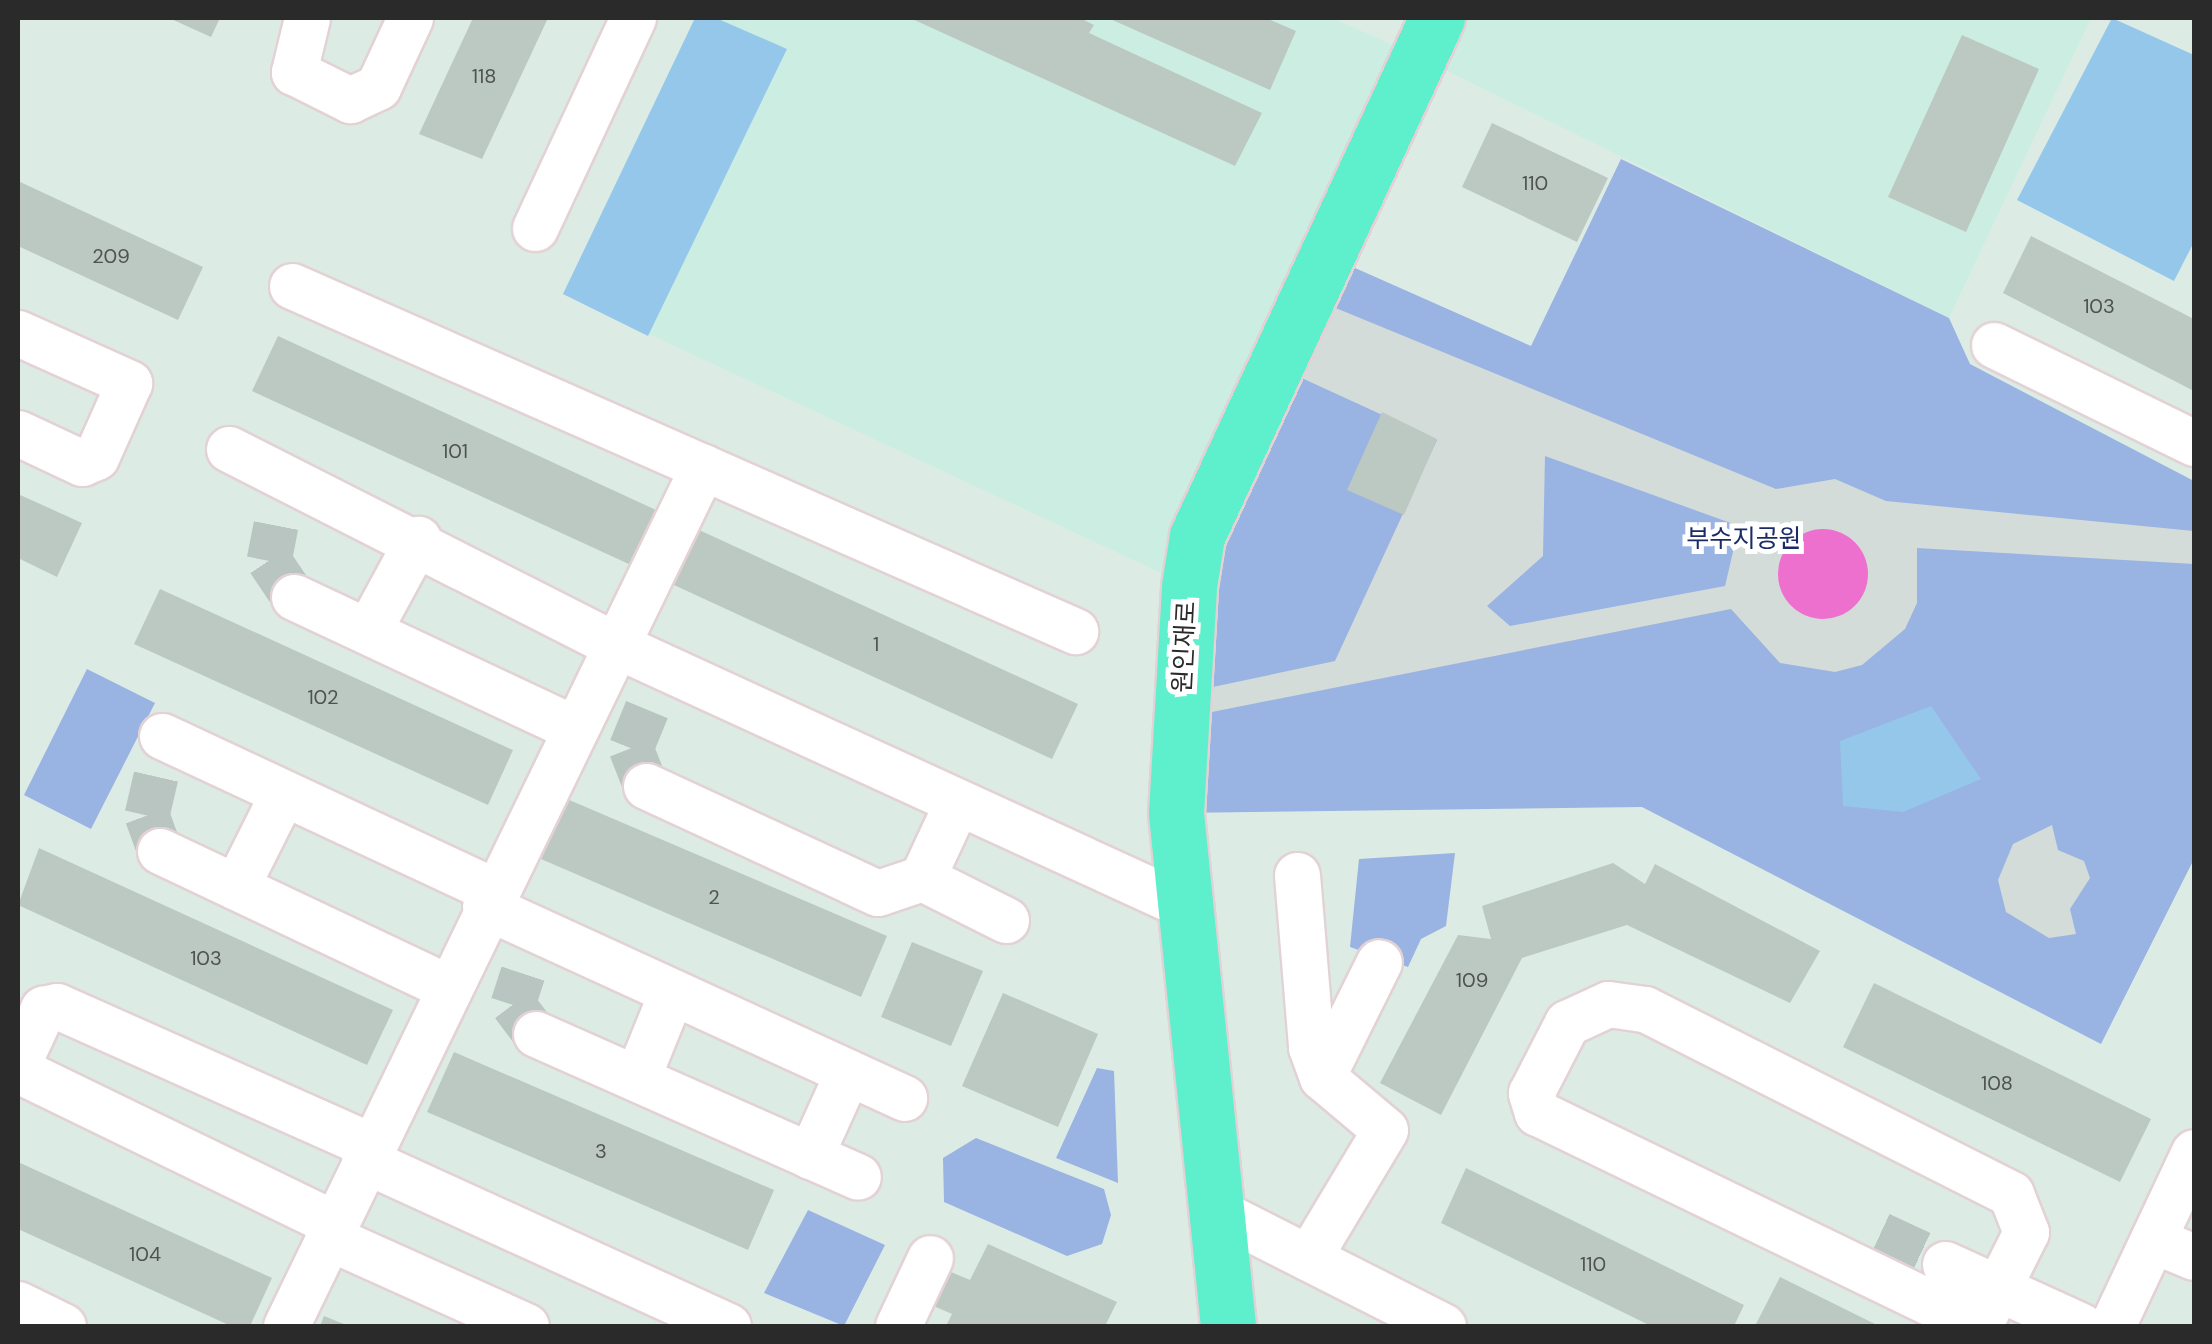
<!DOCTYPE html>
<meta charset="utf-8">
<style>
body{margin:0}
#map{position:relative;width:2212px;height:1344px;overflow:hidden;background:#dcece5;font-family:"DM Sans","Noto Sans KR",sans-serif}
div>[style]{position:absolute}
.education>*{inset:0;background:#cceee2}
.green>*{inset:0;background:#99b3e3}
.pitch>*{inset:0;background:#95c7ea}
.plaza>*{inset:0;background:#d3dcd8}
.water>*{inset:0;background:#ee70ce}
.round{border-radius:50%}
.building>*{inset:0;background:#bcc8c2}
.minor-tunnel>*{height:45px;margin-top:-22.5px;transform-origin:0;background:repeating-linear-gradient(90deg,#b8c5c0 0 45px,transparent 0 67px)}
.roads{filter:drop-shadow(2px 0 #e3d2d5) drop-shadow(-2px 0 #e3d2d5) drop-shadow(0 2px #e3d2d5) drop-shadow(0 -2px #e3d2d5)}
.minor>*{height:45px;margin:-22.5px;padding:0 22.5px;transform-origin:22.5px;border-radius:22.5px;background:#fff}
.major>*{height:55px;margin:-27.5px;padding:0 27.5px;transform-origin:27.5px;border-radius:27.5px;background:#5ef0cc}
span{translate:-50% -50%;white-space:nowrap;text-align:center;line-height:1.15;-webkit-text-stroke:10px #fff;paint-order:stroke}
.number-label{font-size:20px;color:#4e5250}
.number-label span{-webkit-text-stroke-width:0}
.park-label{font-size:25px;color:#1a2b67}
.street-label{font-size:25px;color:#2a2a2a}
.frame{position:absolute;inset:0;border:20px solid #2a2a2a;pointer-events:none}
</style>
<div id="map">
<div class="education">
<i style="clip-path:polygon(695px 18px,1332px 18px,1418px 56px,1437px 18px,2091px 18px,1949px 318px,1419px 57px,1189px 586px,563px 294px)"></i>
</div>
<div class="green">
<i style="clip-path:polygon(1621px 159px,1949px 318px,1970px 364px,2194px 481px,2194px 859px,2101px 1044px,1642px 807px,1176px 813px,1189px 586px,1328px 256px,1531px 346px)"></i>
<i style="clip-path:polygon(87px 669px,155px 703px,91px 829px,24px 795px)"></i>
<i style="clip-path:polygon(1455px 853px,1446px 926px,1421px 939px,1408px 967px,1350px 947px,1359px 859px)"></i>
<i style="clip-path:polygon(1097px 1068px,1114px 1071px,1118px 1183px,1056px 1158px)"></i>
<i style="clip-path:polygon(976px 1138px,1104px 1189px,1111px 1215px,1102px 1244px,1067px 1256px,944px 1202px,943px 1158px)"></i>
<i style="clip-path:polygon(808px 1210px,885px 1245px,844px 1326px,764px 1293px)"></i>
</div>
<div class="pitch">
<i style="clip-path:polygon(695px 18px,716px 18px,787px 49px,648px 336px,563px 294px)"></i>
<i style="clip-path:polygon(2112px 18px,2194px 55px,2194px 242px,2174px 281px,2017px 200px)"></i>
<i style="clip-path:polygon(1931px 706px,1981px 779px,1903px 812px,1843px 806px,1840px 741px)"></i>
</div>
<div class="plaza">
<i style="clip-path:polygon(evenodd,1309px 297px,1776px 489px,1835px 479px,1886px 501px,2194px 531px,2194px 564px,1917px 548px,1917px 603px,1905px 629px,1862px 665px,1835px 672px,1780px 663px,1731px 609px,1207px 713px,1208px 688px,1335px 661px,1437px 440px,1282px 369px,1309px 297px,1545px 456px,1739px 526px,1725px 586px,1510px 626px,1487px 606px,1543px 556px,1545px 456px)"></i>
<i style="clip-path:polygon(2052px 825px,2058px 850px,2084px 861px,2090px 878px,2070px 909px,2076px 934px,2049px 938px,2006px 912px,1998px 880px,2013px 844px)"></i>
</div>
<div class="water">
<i class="round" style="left:1778px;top:529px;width:90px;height:90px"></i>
</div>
<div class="building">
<i style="clip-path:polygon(169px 18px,220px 18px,211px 37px)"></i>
<i style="clip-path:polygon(473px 18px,548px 18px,482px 159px,419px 134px)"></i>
<i style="clip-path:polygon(910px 18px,1080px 18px,1094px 25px,1089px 33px,1262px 113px,1235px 166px)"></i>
<i style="clip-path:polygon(1108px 18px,1266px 18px,1296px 31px,1270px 90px)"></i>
<i style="clip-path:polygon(1962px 35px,2039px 69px,1966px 232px,1888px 197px)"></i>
<i style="clip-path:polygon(1492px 123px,1608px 178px,1577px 242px,1462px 187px)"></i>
<i style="clip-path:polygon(18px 181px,203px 267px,178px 320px,18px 246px)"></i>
<i style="clip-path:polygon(2031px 236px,2194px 319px,2194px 391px,2003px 293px)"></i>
<i style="clip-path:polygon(278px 336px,656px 510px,631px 565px,252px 391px)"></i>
<i style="clip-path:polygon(1382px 412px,1437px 439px,1404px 515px,1347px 490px)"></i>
<i style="clip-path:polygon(18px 494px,82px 523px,57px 577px,18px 558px)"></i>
<i style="clip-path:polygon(699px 530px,1078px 704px,1052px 759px,674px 585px)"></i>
<i style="clip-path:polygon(160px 589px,513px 750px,488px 805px,134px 644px)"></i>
<i style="clip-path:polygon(567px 799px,887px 936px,861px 997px,541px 859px)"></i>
<i style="clip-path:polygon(39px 848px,393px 1010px,367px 1065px,18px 905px)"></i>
<i style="clip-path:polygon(1613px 863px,1645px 884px,1655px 864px,1820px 951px,1790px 1003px,1627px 925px,1522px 958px,1441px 1115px,1380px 1083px,1458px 935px,1491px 939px,1482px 906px)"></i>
<i style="clip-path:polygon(912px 942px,983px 971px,951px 1046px,881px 1017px)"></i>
<i style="clip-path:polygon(1874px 983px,2151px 1119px,2120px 1182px,1843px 1047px)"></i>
<i style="clip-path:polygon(1003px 993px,1098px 1034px,1058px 1127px,962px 1086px)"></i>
<i style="clip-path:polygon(454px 1052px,774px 1190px,748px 1250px,427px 1112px)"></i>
<i style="clip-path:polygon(18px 1162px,272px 1278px,250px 1326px,231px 1326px,18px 1229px)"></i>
<i style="clip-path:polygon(1466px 1168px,1744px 1305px,1734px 1326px,1651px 1326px,1441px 1223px)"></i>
<i style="clip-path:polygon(988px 1244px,1117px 1302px,1105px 1326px,946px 1326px,952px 1314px,929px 1304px,944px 1269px,970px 1280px)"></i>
<i style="clip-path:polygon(1780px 1277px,1879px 1326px,1755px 1326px)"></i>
<i style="clip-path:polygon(324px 1316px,349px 1326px,320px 1326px)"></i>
</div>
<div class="minor-tunnel">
<i style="left:276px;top:525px;width:36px;rotate:101deg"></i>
<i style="left:269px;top:560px;width:45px;rotate:56deg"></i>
<i style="left:156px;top:776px;width:40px;rotate:103deg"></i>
<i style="left:147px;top:815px;width:38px;rotate:70deg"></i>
<i style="left:646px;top:786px;width:41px;rotate:-111.5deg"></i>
<i style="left:631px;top:748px;width:42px;rotate:-67.7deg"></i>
<i style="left:523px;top:973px;width:33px;rotate:108deg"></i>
<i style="left:513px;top:1004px;width:38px;rotate:53deg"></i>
<i style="left:1880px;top:1234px;width:72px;rotate:24.8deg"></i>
</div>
<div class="roads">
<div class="minor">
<i style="left:307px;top:18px;width:56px;rotate:103.5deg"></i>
<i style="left:294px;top:72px;width:63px;rotate:26.6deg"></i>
<i style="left:350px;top:100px;width:31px;rotate:-25deg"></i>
<i style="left:378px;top:87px;width:76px;rotate:-65.1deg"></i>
<i style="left:535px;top:228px;width:232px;rotate:-65deg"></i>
<i style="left:292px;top:286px;width:856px;rotate:23.78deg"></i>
<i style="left:18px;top:333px;width:122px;rotate:24.2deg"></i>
<i style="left:129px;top:383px;width:81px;rotate:114deg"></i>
<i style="left:96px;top:457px;width:15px;rotate:157deg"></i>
<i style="left:82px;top:463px;width:71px;rotate:-154.9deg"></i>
<i style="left:1994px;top:345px;width:223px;rotate:26.1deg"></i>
<i style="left:229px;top:449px;width:434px;rotate:26.9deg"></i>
<i style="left:616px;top:645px;width:624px;rotate:24.63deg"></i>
<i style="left:294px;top:597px;width:306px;rotate:25.1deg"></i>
<i style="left:368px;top:631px;width:105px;rotate:-61.5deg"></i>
<i style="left:162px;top:736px;width:364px;rotate:25deg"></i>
<i style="left:646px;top:786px;width:255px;rotate:24.8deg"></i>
<i style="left:878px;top:893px;width:46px;rotate:-18.8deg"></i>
<i style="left:922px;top:878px;width:83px;rotate:-65deg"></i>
<i style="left:160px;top:851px;width:316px;rotate:25.3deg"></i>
<i style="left:1297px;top:875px;width:173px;rotate:85.3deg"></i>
<i style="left:1311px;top:1047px;width:32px;rotate:70deg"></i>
<i style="left:1322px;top:1077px;width:82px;rotate:40.1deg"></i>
<i style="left:1385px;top:1130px;width:149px;rotate:121deg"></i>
<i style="left:922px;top:878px;width:94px;rotate:26.6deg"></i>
<i style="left:236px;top:887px;width:105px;rotate:-63.4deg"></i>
<i style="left:485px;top:906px;width:461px;rotate:24.6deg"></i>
<i style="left:1608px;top:1004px;width:37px;rotate:8deg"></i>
<i style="left:1645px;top:1009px;width:410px;rotate:26.8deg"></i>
<i style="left:2011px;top:1194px;width:41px;rotate:68.5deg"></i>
<i style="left:2026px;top:1232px;width:96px;rotate:116.6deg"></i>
<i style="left:1983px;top:1318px;width:17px;rotate:173deg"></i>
<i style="left:1966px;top:1320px;width:476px;rotate:-154.2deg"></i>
<i style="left:1537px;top:1113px;width:21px;rotate:-107deg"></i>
<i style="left:1531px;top:1093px;width:79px;rotate:-62.8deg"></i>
<i style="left:1567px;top:1023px;width:45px;rotate:-24.9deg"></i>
<i style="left:536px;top:1034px;width:352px;rotate:23.9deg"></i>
<i style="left:18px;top:1063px;width:60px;rotate:-65.2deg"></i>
<i style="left:43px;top:1009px;width:14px;rotate:-12deg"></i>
<i style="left:57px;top:1006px;width:344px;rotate:24deg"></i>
<i style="left:18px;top:1070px;width:352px;rotate:25.9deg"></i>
<i style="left:1322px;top:1077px;width:128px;rotate:-63.6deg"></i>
<i style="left:637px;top:1078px;width:93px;rotate:-67.9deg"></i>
<i style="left:810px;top:1156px;width:92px;rotate:-65.7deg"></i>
<i style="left:364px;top:1160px;width:400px;rotate:24.5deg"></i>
<i style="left:1220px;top:1213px;width:250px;rotate:26.9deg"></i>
<i style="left:328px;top:1237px;width:217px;rotate:24.2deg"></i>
<i style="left:2153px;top:1240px;width:44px;rotate:22.5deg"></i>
<i style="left:1945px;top:1264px;width:149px;rotate:24.5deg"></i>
<i style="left:18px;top:1304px;width:50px;rotate:26.1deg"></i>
<i style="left:286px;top:1326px;width:955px;rotate:-64.11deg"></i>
<i style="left:898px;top:1326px;width:75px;rotate:-64.8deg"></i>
<i style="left:2112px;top:1326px;width:192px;rotate:-64.8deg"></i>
</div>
<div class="major">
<i style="left:1228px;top:1326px;width:516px;rotate:-95.79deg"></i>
<i style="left:1176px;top:813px;width:227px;rotate:-86.7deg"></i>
<i style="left:1189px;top:586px;width:51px;rotate:-80.9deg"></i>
<i style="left:1197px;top:536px;width:571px;rotate:-65.14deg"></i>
</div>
</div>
<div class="number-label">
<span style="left:484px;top:76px">118</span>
<span style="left:1535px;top:183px">110</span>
<span style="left:111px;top:256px">209</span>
<span style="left:2099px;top:306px">103</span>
<span style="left:455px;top:451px">101</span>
<span style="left:876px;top:644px">1</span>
<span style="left:323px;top:697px">102</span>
<span style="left:714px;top:897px">2</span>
<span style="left:206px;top:958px">103</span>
<span style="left:1472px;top:980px">109</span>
<span style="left:1997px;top:1083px">108</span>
<span style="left:601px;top:1151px">3</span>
<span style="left:145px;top:1254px">104</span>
<span style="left:1593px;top:1264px">110</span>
</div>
<div class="park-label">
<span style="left:1744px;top:539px">부수지공원</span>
</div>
<div class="street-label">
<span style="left:1185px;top:647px;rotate:-87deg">원인재로</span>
</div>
<div class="frame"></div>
</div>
